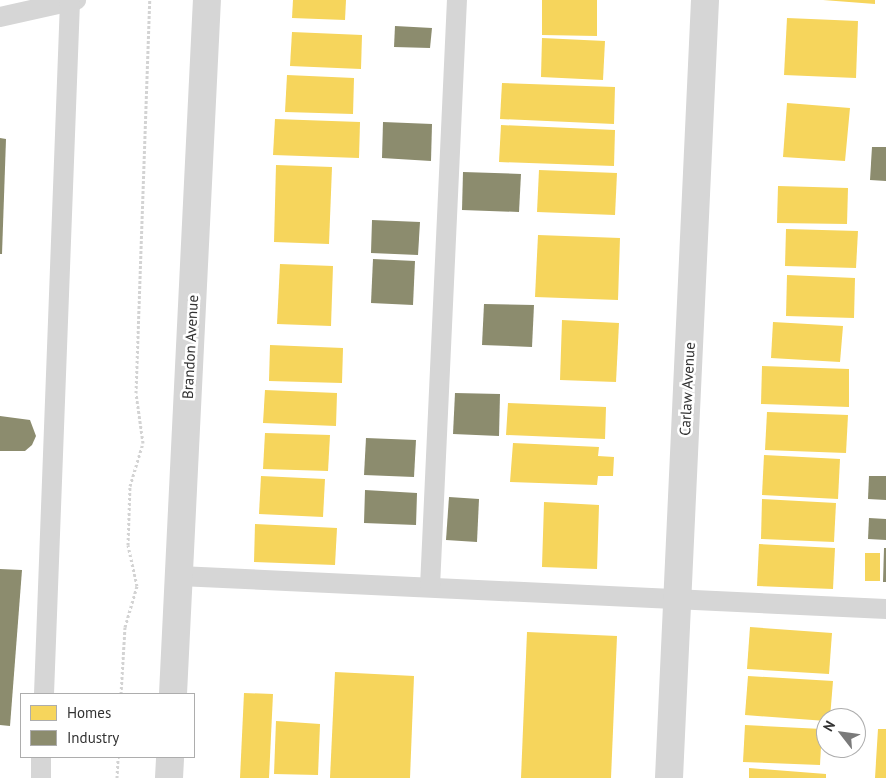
<!DOCTYPE html>
<style>
body{margin:0}
#map{position:relative;width:886px;height:778px;overflow:hidden;background:#fff;font-family:"PT Sans",sans-serif}
div>[style]{position:absolute}
.homes>*{inset:0;background:#f6d55c}
.industry>*{inset:0;background:#8c8c6e}
.path>*{height:3px;margin-top:-1.5px;transform-origin:0;background:repeating-linear-gradient(90deg,#d3d3d3 0 2.5px,transparent 0 5px)}
.service>*{height:20px;margin:-10px;padding:0 10px;transform-origin:10px;border-radius:10px;background:#d6d6d6}
.minor>*{height:28px;margin:-14px;padding:0 14px;transform-origin:14px;border-radius:14px;background:#d6d6d6}
span{translate:-50% -50%;white-space:nowrap;text-align:center;line-height:1.15;-webkit-text-stroke:5px #fff;paint-order:stroke}
.street-label{font-size:15px;color:#323232}
.legend{position:absolute;left:20px;top:693px;width:175px;height:65px;box-sizing:border-box;background:#fff;border:1px solid #adadad;margin:0;padding:6px 9px;list-style:none;font-size:15px;color:#323232}
.legend li{display:flex;align-items:center;gap:10px;height:25px}
.legend b{width:25px;border:1px solid #adadad}
.north{position:absolute;left:816px;top:708px;width:50px;height:50px;box-sizing:border-box;background:#fff;border:1px solid #adadad;border-radius:50%;rotate:300deg;font-size:14px;font-weight:700;line-height:20px;text-align:center;color:#323232}
.north::after{content:'';display:block;margin:auto;width:18px;height:22px;background:#7a7a7a;clip-path:polygon(50% 0,100% 100%,50% 72%,0 100%)}
</style>
<div id="map">
<div class="homes">
<i style="clip-path:polygon(293px 0,346px 0,345px 20px,292px 18px)"></i>
<i style="clip-path:polygon(542px 0,597px 0,597px 36px,542px 35px)"></i>
<i style="clip-path:polygon(823px 0,875px 0,875px 4px)"></i>
<i style="clip-path:polygon(787px 18px,858px 21px,856px 78px,784px 75px)"></i>
<i style="clip-path:polygon(292px 32px,362px 35px,361px 69px,290px 66px)"></i>
<i style="clip-path:polygon(542px 38px,605px 41px,603px 80px,541px 77px)"></i>
<i style="clip-path:polygon(287px 75px,354px 78px,353px 114px,285px 112px)"></i>
<i style="clip-path:polygon(502px 83px,615px 87px,614px 124px,500px 119px)"></i>
<i style="clip-path:polygon(787px 103px,850px 108px,845px 161px,783px 157px)"></i>
<i style="clip-path:polygon(275px 119px,360px 122px,359px 158px,273px 155px)"></i>
<i style="clip-path:polygon(501px 125px,615px 130px,614px 166px,499px 162px)"></i>
<i style="clip-path:polygon(276px 165px,332px 167px,329px 244px,274px 242px)"></i>
<i style="clip-path:polygon(539px 170px,617px 173px,615px 215px,537px 212px)"></i>
<i style="clip-path:polygon(778px 186px,848px 188px,847px 224px,777px 223px)"></i>
<i style="clip-path:polygon(786px 229px,858px 231px,856px 268px,785px 266px)"></i>
<i style="clip-path:polygon(538px 235px,620px 238px,618px 300px,535px 297px)"></i>
<i style="clip-path:polygon(280px 264px,333px 266px,331px 326px,277px 324px)"></i>
<i style="clip-path:polygon(787px 275px,855px 278px,854px 318px,786px 316px)"></i>
<i style="clip-path:polygon(562px 320px,619px 323px,616px 382px,560px 380px)"></i>
<i style="clip-path:polygon(773px 322px,843px 326px,840px 362px,771px 358px)"></i>
<i style="clip-path:polygon(270px 345px,343px 348px,342px 383px,269px 381px)"></i>
<i style="clip-path:polygon(762px 366px,849px 369px,849px 407px,761px 404px)"></i>
<i style="clip-path:polygon(265px 390px,337px 393px,336px 426px,263px 423px)"></i>
<i style="clip-path:polygon(508px 403px,606px 407px,605px 439px,506px 435px)"></i>
<i style="clip-path:polygon(767px 412px,848px 415px,846px 453px,765px 450px)"></i>
<i style="clip-path:polygon(265px 433px,330px 435px,328px 471px,263px 469px)"></i>
<i style="clip-path:polygon(513px 443px,599px 447px,598px 456px,614px 457px,613px 476px,598px 476px,597px 485px,510px 482px)"></i>
<i style="clip-path:polygon(764px 455px,840px 459px,838px 499px,762px 495px)"></i>
<i style="clip-path:polygon(261px 476px,325px 479px,323px 517px,259px 514px)"></i>
<i style="clip-path:polygon(762px 499px,836px 503px,834px 542px,761px 539px)"></i>
<i style="clip-path:polygon(544px 502px,599px 505px,597px 569px,542px 567px)"></i>
<i style="clip-path:polygon(255px 524px,337px 528px,335px 565px,254px 562px)"></i>
<i style="clip-path:polygon(759px 544px,835px 548px,833px 589px,757px 586px)"></i>
<i style="clip-path:polygon(865px 553px,880px 553px,880px 581px,865px 581px)"></i>
<i style="clip-path:polygon(750px 627px,832px 633px,829px 674px,747px 669px)"></i>
<i style="clip-path:polygon(527px 632px,617px 636px,611px 778px,521px 778px)"></i>
<i style="clip-path:polygon(335px 672px,414px 676px,410px 778px,330px 778px)"></i>
<i style="clip-path:polygon(748px 676px,833px 681px,830px 718px,826px 721px,745px 715px)"></i>
<i style="clip-path:polygon(244px 693px,273px 694px,269px 778px,240px 778px)"></i>
<i style="clip-path:polygon(276px 721px,320px 724px,318px 775px,274px 774px)"></i>
<i style="clip-path:polygon(745px 725px,822px 729px,820px 765px,743px 762px)"></i>
<i style="clip-path:polygon(878px 729px,886px 729px,886px 778px,875px 778px)"></i>
<i style="clip-path:polygon(749px 768px,826px 774px,826px 778px,749px 778px)"></i>
</div>
<div class="industry">
<i style="clip-path:polygon(395px 26px,432px 28px,430px 48px,394px 47px)"></i>
<i style="clip-path:polygon(383px 122px,432px 124px,431px 161px,382px 158px)"></i>
<i style="clip-path:polygon(0 138px,6px 139px,2px 254px,0 254px)"></i>
<i style="clip-path:polygon(872px 147px,886px 147px,886px 181px,870px 180px)"></i>
<i style="clip-path:polygon(463px 172px,521px 174px,519px 212px,462px 210px)"></i>
<i style="clip-path:polygon(372px 220px,420px 222px,418px 255px,371px 253px)"></i>
<i style="clip-path:polygon(373px 259px,415px 261px,413px 305px,371px 303px)"></i>
<i style="clip-path:polygon(484px 304px,534px 305px,532px 347px,482px 345px)"></i>
<i style="clip-path:polygon(455px 393px,500px 394px,499px 436px,453px 434px)"></i>
<i style="clip-path:polygon(0 416px,30px 420px,36px 436px,32px 445px,25px 451px,0 451px)"></i>
<i style="clip-path:polygon(366px 438px,416px 440px,414px 477px,364px 475px)"></i>
<i style="clip-path:polygon(869px 476px,886px 476px,886px 500px,868px 499px)"></i>
<i style="clip-path:polygon(365px 490px,417px 493px,416px 525px,364px 523px)"></i>
<i style="clip-path:polygon(449px 497px,479px 499px,477px 542px,446px 540px)"></i>
<i style="clip-path:polygon(869px 518px,886px 519px,886px 540px,868px 539px)"></i>
<i style="clip-path:polygon(884px 548px,886px 548px,886px 582px,883px 582px)"></i>
<i style="clip-path:polygon(0 569px,22px 570px,10px 726px,0 725px)"></i>
</div>
<div class="path">
<i style="left:121px;top:694px;width:67px;rotate:-86.6deg"></i>
<i style="left:125px;top:627px;width:43px;rotate:-73.7deg"></i>
<i style="left:137px;top:586px;width:42px;rotate:-102.4deg"></i>
<i style="left:128px;top:545px;width:59px;rotate:-88.1deg"></i>
<i style="left:130px;top:486px;width:45px;rotate:-73.2deg"></i>
<i style="left:143px;top:443px;width:50px;rotate:-98deg"></i>
<i style="left:136px;top:393px;width:393px;rotate:-88deg"></i>
<i style="left:117px;top:778px;width:21px;rotate:-87deg"></i>
</div>
<div class="service">
<i style="left:0;top:17px;width:78px;rotate:-12.6deg"></i>
<i style="left:179px;top:576px;width:708px;rotate:2.67deg"></i>
<i style="left:430px;top:587px;width:588px;rotate:-87.37deg"></i>
<i style="left:44px;top:694px;width:692px;rotate:-87.85deg"></i>
<i style="left:41px;top:778px;width:21px;rotate:-90deg"></i>
</div>
<div class="minor">
<i style="left:173px;top:694px;width:695px;rotate:-87.2deg"></i>
<i style="left:169px;top:778px;width:21px;rotate:-87deg"></i>
<i style="left:669px;top:778px;width:779px;rotate:-87.35deg"></i>
</div>
<div class="street-label">
<span style="left:190px;top:347px;rotate:-87deg">Brandon Avenue</span>
<span style="left:687px;top:389px;rotate:-87deg">Carlaw Avenue</span>
</div>
<ul class="legend">
<li><b style="height:14px;background:#f6d55c"></b>Homes</li>
<li><b style="height:14px;background:#8c8c6e"></b>Industry</li>
</ul>
<div class="north">N</div>
</div>
